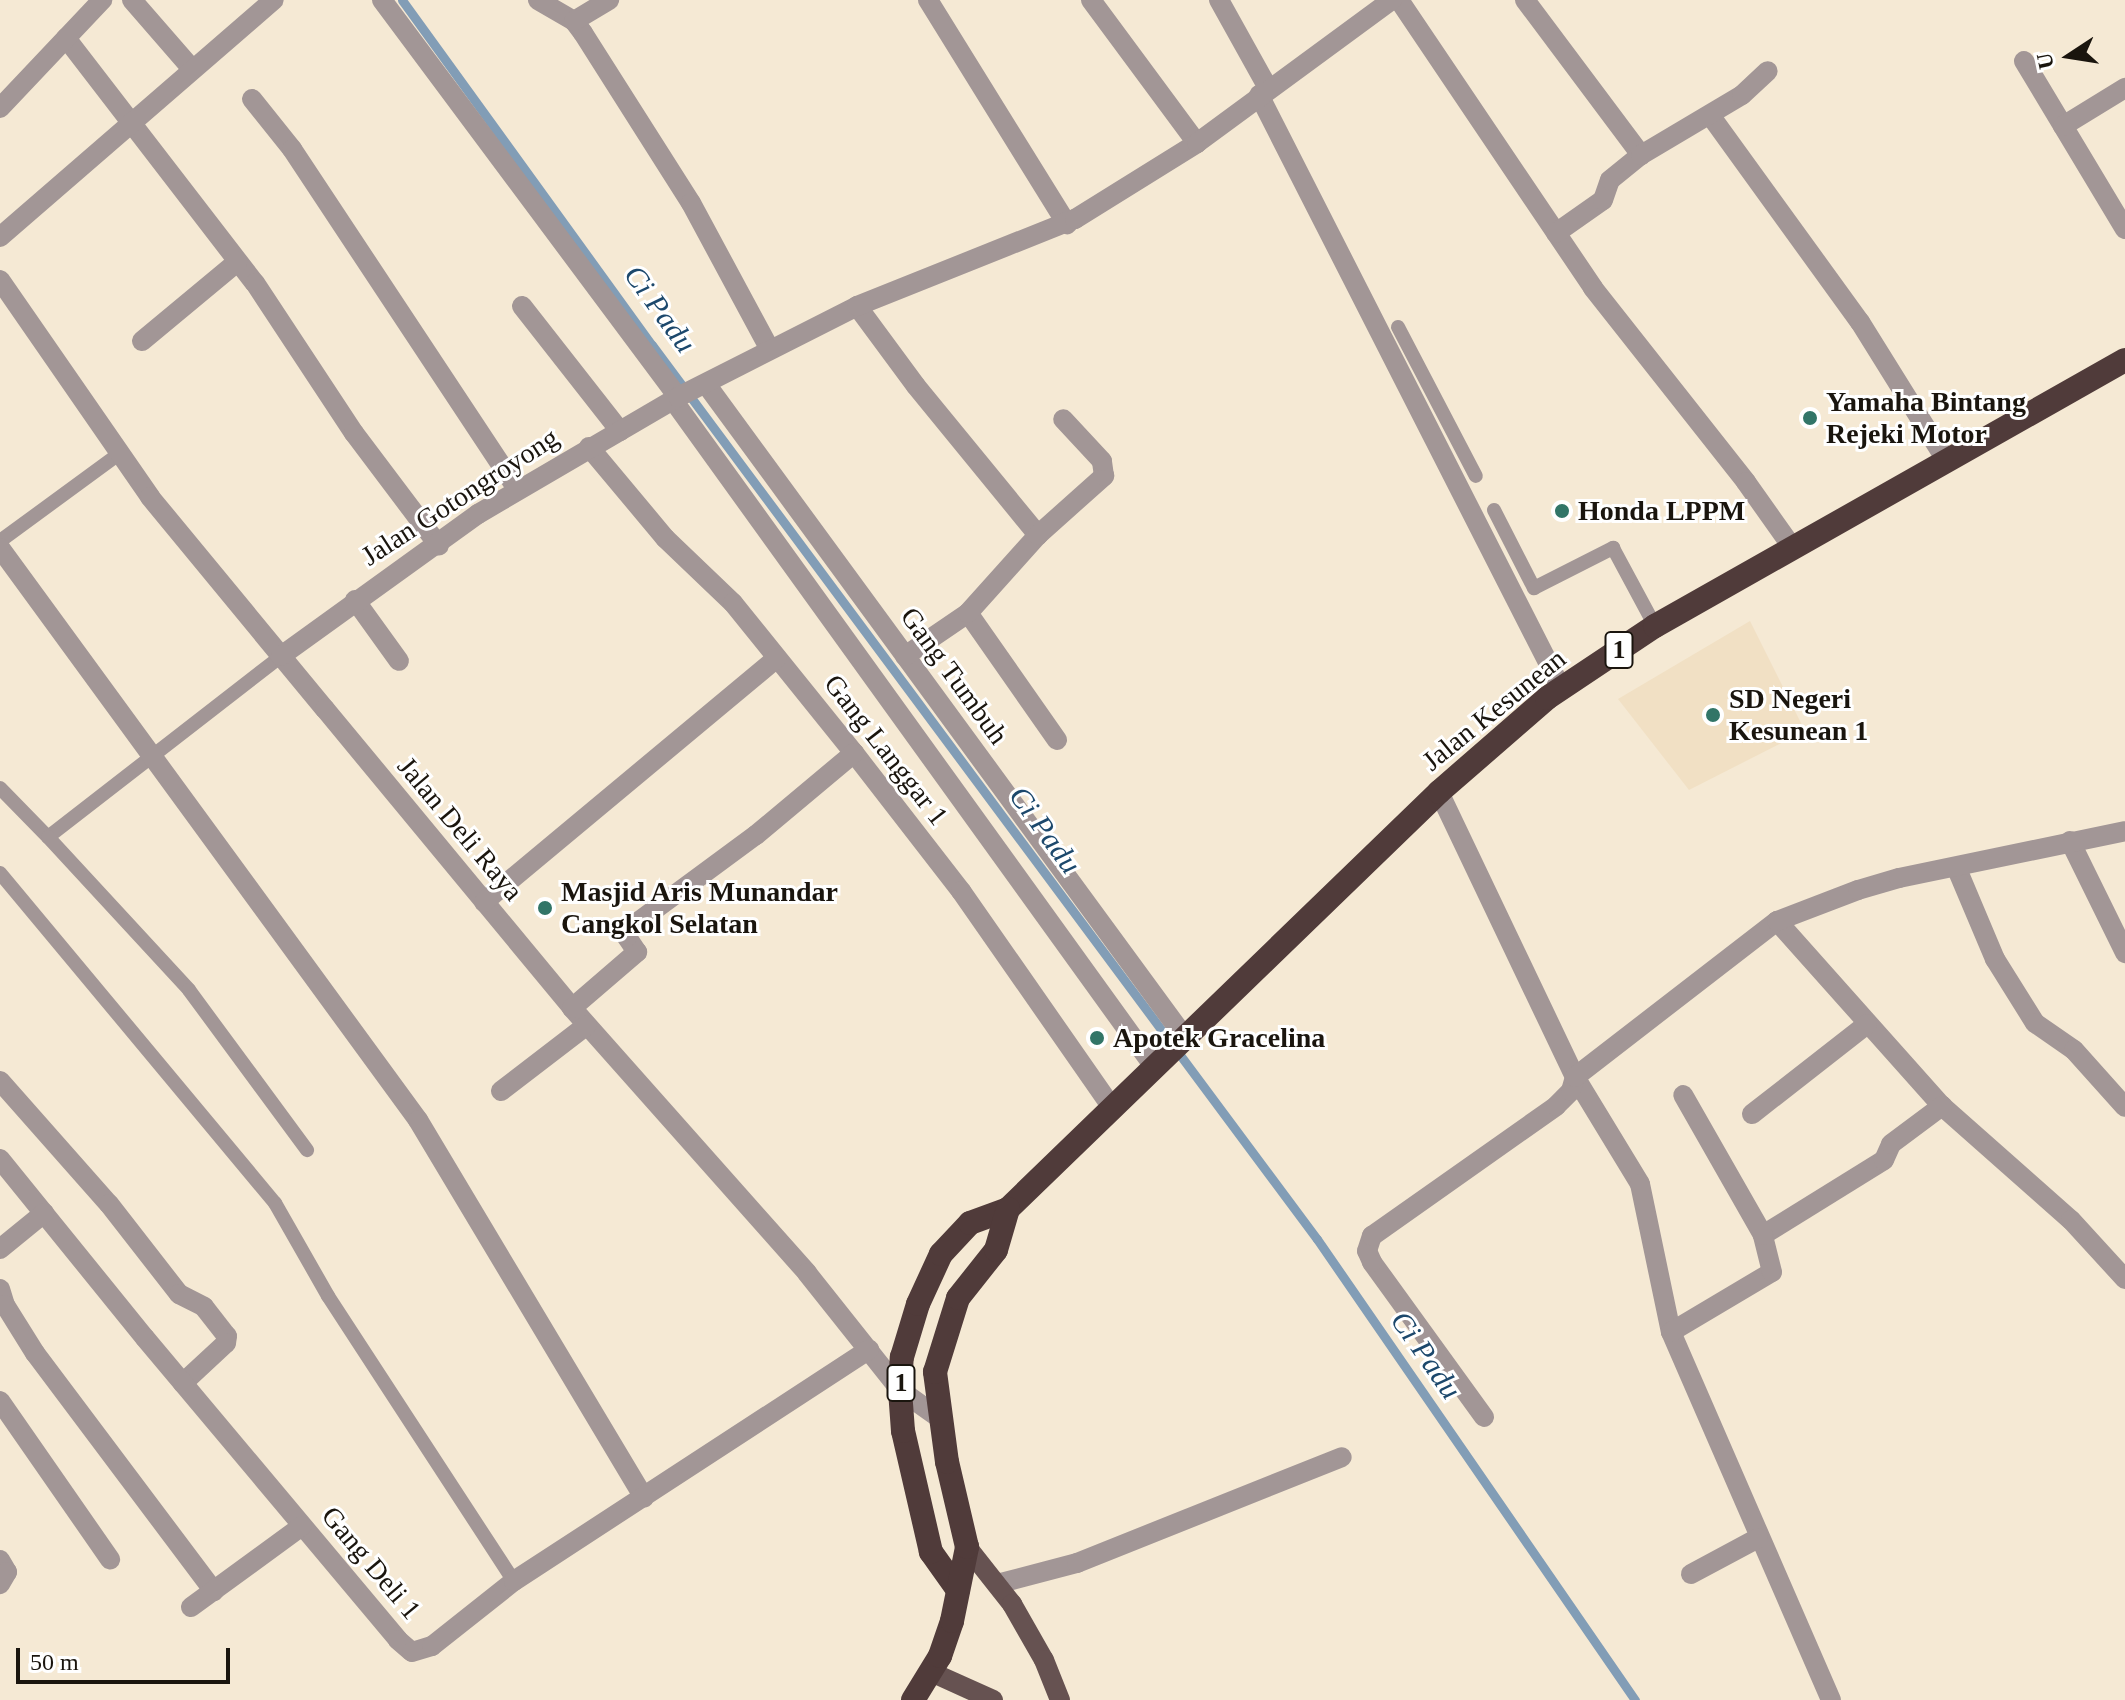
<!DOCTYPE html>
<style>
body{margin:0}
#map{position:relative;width:2125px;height:1700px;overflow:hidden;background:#f5e9d4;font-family:"Times New Roman",serif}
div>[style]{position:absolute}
.built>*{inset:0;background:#f1e0c4}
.stream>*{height:9px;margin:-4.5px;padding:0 4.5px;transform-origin:4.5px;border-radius:4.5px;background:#829db6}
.lane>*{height:14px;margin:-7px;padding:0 7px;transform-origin:7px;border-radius:7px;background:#a29696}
.street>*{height:20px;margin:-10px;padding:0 10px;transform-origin:10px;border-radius:10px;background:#a29696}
.primary>*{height:20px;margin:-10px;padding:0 10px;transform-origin:10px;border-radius:10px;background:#665251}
.highway>*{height:24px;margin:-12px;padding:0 12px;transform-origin:12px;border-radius:12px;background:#503b3a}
.dots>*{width:22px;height:22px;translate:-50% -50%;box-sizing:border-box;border:4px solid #fff;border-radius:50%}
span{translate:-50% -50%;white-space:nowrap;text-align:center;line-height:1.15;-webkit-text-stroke:6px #fff;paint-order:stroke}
.shield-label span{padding:2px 6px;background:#fff;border:2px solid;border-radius:6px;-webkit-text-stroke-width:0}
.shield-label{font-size:26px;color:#1a150e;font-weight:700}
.poi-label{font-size:28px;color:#1a150e;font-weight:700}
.left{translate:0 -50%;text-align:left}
.street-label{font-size:28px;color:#1a150e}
.water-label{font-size:30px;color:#1c486c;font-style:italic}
.north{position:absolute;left:2029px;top:16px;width:80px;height:80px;-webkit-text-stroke:6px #fff;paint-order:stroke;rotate:258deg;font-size:22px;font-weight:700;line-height:32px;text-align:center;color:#1a150e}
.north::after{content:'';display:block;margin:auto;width:28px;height:36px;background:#1a150e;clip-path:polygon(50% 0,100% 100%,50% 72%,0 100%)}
.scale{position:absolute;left:16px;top:1648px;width:214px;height:36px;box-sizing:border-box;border:4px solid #1a150e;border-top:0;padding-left:10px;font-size:24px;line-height:28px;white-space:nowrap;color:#1a150e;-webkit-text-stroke:6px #fff;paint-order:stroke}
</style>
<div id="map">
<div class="built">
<i style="clip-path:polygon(1750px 621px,1805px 731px,1689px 790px,1618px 699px)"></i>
</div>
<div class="stream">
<i style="left:402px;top:0;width:426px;rotate:54.1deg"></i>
<i style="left:652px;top:345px;width:1114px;rotate:53.36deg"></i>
<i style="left:1317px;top:1239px;width:560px;rotate:55.4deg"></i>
</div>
<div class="lane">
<i style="left:1398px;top:327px;width:168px;rotate:62.4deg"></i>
<i style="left:1494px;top:510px;width:88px;rotate:62.9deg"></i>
<i style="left:1534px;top:588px;width:89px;rotate:-26.9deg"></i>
<i style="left:1613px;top:548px;width:89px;rotate:61.7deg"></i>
<i style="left:0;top:541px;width:147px;rotate:-36.2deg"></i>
<i style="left:0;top:788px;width:69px;rotate:45.6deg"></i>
<i style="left:48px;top:837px;width:295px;rotate:-37.8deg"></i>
<i style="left:48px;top:837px;width:208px;rotate:47.3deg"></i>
<i style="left:189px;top:990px;width:199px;rotate:53.6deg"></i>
<i style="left:0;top:873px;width:430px;rotate:50.2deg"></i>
<i style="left:275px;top:1203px;width:107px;rotate:60.3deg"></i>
<i style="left:328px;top:1296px;width:340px;rotate:56.9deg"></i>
</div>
<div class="street">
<i style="left:132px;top:0;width:91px;rotate:49deg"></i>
<i style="left:382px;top:0;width:495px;rotate:53.3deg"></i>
<i style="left:538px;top:0;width:42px;rotate:30.3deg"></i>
<i style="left:574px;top:21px;width:15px;rotate:53deg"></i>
<i style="left:583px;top:33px;width:201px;rotate:57.6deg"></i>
<i style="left:691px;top:203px;width:165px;rotate:61.7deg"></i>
<i style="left:928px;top:0;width:264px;rotate:58.2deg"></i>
<i style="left:1091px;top:0;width:178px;rotate:53.5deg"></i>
<i style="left:1219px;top:0;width:101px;rotate:60.9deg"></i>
<i style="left:1399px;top:0;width:347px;rotate:56deg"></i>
<i style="left:1593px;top:288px;width:247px;rotate:51.7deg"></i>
<i style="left:1746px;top:482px;width:80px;rotate:54.7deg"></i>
<i style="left:1525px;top:0;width:194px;rotate:53.2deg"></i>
<i style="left:574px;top:21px;width:41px;rotate:-31deg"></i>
<i style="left:66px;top:38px;width:309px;rotate:52.4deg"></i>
<i style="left:255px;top:283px;width:180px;rotate:56.6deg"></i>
<i style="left:354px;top:433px;width:141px;rotate:53deg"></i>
<i style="left:2024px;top:61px;width:196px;rotate:59deg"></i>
<i style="left:1259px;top:95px;width:665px;rotate:63.01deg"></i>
<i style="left:252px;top:99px;width:64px;rotate:51.3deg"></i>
<i style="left:292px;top:149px;width:408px;rotate:56.5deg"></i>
<i style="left:0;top:108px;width:149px;rotate:-46.6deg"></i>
<i style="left:1710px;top:115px;width:256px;rotate:54.1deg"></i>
<i style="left:1860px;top:322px;width:165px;rotate:58.1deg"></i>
<i style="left:2063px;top:126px;width:73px;rotate:-31.5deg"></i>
<i style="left:1556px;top:233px;width:57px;rotate:-35.1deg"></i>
<i style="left:1603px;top:200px;width:21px;rotate:-71deg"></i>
<i style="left:1610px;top:180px;width:40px;rotate:-39deg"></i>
<i style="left:1641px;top:155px;width:117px;rotate:-30.7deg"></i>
<i style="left:1742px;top:95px;width:35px;rotate:-43deg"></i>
<i style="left:0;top:237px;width:362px;rotate:-40.9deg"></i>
<i style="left:0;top:280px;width:264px;rotate:55.3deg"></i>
<i style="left:150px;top:497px;width:275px;rotate:50.5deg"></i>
<i style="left:325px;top:709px;width:388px;rotate:50.4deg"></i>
<i style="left:572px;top:1008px;width:354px;rotate:48.4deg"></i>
<i style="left:807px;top:1273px;width:149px;rotate:51.5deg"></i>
<i style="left:900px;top:1390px;width:52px;rotate:35.5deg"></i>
<i style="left:522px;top:306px;width:159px;rotate:51.9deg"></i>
<i style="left:857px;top:306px;width:99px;rotate:53.6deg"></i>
<i style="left:916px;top:386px;width:193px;rotate:50.7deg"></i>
<i style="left:142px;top:341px;width:124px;rotate:-39.7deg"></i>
<i style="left:706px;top:384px;width:812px;rotate:53.77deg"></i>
<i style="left:673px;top:400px;width:824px;rotate:54.19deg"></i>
<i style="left:589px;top:447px;width:119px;rotate:50.1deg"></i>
<i style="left:665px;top:538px;width:94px;rotate:43.7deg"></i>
<i style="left:733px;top:603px;width:193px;rotate:51.1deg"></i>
<i style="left:854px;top:753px;width:175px;rotate:52.2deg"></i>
<i style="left:961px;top:891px;width:266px;rotate:55.1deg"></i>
<i style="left:0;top:548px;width:708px;rotate:53.84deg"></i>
<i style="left:418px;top:1120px;width:440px;rotate:59.1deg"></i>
<i style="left:355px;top:600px;width:75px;rotate:54.2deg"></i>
<i style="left:281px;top:656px;width:243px;rotate:-35.8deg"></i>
<i style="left:478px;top:514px;width:232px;rotate:-30.3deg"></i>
<i style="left:678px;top:397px;width:201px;rotate:-26.9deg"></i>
<i style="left:857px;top:306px;width:235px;rotate:-21.8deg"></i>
<i style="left:1075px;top:219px;width:144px;rotate:-31.9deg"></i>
<i style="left:1197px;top:143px;width:242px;rotate:-36.3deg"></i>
<i style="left:905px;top:656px;width:76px;rotate:-34.3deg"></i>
<i style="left:1057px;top:740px;width:155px;rotate:-125deg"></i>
<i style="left:968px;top:613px;width:105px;rotate:-48.1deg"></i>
<i style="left:1038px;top:535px;width:89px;rotate:-41.8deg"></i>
<i style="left:1104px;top:476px;width:15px;rotate:-98deg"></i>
<i style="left:1102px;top:461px;width:57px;rotate:-132.9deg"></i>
<i style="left:1439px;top:792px;width:316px;rotate:64.5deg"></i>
<i style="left:1575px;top:1077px;width:125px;rotate:58.7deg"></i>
<i style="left:1640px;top:1184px;width:151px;rotate:78.2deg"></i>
<i style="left:1671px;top:1332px;width:401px;rotate:66.5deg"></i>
<i style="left:2070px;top:841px;width:125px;rotate:63.8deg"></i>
<i style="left:1957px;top:869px;width:98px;rotate:67.1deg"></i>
<i style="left:1995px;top:959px;width:75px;rotate:58deg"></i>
<i style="left:2035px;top:1023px;width:47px;rotate:34.7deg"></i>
<i style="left:2074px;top:1050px;width:76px;rotate:48.2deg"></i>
<i style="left:484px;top:902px;width:381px;rotate:-39.8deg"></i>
<i style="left:1777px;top:921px;width:248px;rotate:48.3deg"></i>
<i style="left:1942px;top:1106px;width:172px;rotate:41.5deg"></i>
<i style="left:2071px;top:1220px;width:80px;rotate:47.5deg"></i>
<i style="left:572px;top:1008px;width:86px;rotate:-40.7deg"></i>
<i style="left:637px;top:952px;width:18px;rotate:-124deg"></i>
<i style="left:627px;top:937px;width:7px;rotate:-90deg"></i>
<i style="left:627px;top:930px;width:160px;rotate:-36.4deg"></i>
<i style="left:756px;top:835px;width:128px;rotate:-39.9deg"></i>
<i style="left:0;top:1081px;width:164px;rotate:48.5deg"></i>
<i style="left:109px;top:1204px;width:114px;rotate:52.1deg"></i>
<i style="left:179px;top:1294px;width:28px;rotate:27deg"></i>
<i style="left:204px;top:1307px;width:37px;rotate:52deg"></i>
<i style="left:227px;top:1336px;width:7px;rotate:98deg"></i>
<i style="left:226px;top:1343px;width:59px;rotate:137.1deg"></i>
<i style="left:501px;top:1091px;width:108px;rotate:-37.5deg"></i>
<i style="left:1752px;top:1114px;width:146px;rotate:-38deg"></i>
<i style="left:0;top:1159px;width:230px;rotate:51deg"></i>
<i style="left:145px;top:1338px;width:394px;rotate:50deg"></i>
<i style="left:398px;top:1640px;width:18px;rotate:41deg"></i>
<i style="left:412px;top:1652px;width:21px;rotate:-17deg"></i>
<i style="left:432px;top:1646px;width:105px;rotate:-38.4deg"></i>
<i style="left:514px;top:1581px;width:424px;rotate:-33.1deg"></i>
<i style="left:1763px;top:1235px;width:142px;rotate:-31.8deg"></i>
<i style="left:1884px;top:1160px;width:17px;rotate:-66deg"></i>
<i style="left:1891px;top:1144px;width:64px;rotate:-36.7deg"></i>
<i style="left:0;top:1249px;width:57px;rotate:-39.3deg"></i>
<i style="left:0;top:1289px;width:17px;rotate:73deg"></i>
<i style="left:5px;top:1305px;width:57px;rotate:58deg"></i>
<i style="left:35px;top:1353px;width:298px;rotate:53.1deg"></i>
<i style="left:1671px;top:1332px;width:117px;rotate:-30.7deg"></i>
<i style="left:1772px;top:1272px;width:38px;rotate:-104deg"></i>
<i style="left:1763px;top:1235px;width:161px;rotate:-119.7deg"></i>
<i style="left:0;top:1401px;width:193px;rotate:55.2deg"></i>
<i style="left:1484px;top:1417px;width:191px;rotate:-125.9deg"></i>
<i style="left:1372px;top:1262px;width:12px;rotate:-114deg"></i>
<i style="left:1367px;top:1251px;width:16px;rotate:-72deg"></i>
<i style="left:1372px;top:1236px;width:225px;rotate:-35.2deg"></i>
<i style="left:1556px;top:1106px;width:21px;rotate:-45deg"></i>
<i style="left:1571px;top:1091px;width:15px;rotate:-74deg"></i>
<i style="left:1575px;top:1077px;width:255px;rotate:-37.7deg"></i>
<i style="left:1777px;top:921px;width:87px;rotate:-20.9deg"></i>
<i style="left:1858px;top:890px;width:43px;rotate:-16.3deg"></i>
<i style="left:1899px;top:878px;width:231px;rotate:-11.7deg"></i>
<i style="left:0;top:1560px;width:14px;rotate:60deg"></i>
<i style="left:7px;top:1572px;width:14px;rotate:120deg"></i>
<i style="left:1691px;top:1574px;width:76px;rotate:-28.2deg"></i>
<i style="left:997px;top:1584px;width:83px;rotate:-14.7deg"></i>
<i style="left:1077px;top:1563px;width:285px;rotate:-21.8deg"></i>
<i style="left:191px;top:1607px;width:137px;rotate:-36.1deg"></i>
</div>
<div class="primary">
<i style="left:967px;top:1547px;width:73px;rotate:51.7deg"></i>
<i style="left:1012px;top:1604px;width:64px;rotate:60.3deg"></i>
<i style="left:1044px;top:1660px;width:43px;rotate:68.2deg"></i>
<i style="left:931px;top:1672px;width:68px;rotate:24.3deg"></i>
</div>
<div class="highway">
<i style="left:958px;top:1590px;width:47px;rotate:-125.4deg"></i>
<i style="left:931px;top:1552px;width:124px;rotate:-103deg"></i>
<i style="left:903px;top:1431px;width:41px;rotate:-94.2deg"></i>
<i style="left:900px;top:1390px;width:33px;rotate:-87deg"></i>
<i style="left:902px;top:1357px;width:55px;rotate:-73.2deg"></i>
<i style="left:918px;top:1304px;width:55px;rotate:-65.3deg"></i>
<i style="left:941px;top:1254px;width:42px;rotate:-46.9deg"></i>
<i style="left:970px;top:1223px;width:40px;rotate:-20.2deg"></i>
<i style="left:1008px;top:1209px;width:600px;rotate:-44.05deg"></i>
<i style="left:1439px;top:792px;width:143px;rotate:-41deg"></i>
<i style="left:1547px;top:698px;width:130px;rotate:-33.7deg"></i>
<i style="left:1655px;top:626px;width:540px;rotate:-29.51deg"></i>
<i style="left:913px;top:1700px;width:52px;rotate:-58.5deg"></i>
<i style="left:940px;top:1656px;width:37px;rotate:-71deg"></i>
<i style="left:952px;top:1621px;width:76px;rotate:-78.5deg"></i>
<i style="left:967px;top:1547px;width:87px;rotate:-103.2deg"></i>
<i style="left:947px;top:1462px;width:91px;rotate:-97.6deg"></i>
<i style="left:935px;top:1372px;width:77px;rotate:-72.7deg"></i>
<i style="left:958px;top:1298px;width:61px;rotate:-51.6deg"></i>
<i style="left:996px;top:1250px;width:43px;rotate:-73.7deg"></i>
</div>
<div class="dots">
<i style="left:1810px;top:418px;background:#327567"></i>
<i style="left:1562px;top:511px;background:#327567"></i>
<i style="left:1713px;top:715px;background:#327567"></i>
<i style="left:545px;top:908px;background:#327567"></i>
<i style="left:1097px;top:1038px;background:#327567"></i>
</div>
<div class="shield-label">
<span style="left:1619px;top:650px">1</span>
<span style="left:901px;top:1383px">1</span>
</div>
<div class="poi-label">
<span class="left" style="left:1826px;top:418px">Yamaha Bintang<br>Rejeki Motor</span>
<span class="left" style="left:1578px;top:511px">Honda LPPM</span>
<span class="left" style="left:1729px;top:715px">SD Negeri<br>Kesunean 1</span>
<span class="left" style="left:561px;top:908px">Masjid Aris Munandar<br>Cangkol Selatan</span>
<span class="left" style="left:1113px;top:1038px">Apotek Gracelina</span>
</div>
<div class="street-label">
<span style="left:460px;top:497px;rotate:-33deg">Jalan Gotongroyong</span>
<span style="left:954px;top:676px;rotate:54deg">Gang Tumbuh</span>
<span style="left:1494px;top:710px;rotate:-39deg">Jalan Kesunean</span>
<span style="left:886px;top:750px;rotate:52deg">Gang Langgar 1</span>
<span style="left:460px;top:829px;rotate:50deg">Jalan Deli Raya</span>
<span style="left:371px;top:1563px;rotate:50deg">Gang Deli 1</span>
</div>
<div class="water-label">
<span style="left:660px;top:309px;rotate:54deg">Ci Padu</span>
<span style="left:1045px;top:830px;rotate:54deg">Ci Padu</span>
<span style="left:1426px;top:1355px;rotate:55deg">Ci Padu</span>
</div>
<div class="north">U</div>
<div class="scale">50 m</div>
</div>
